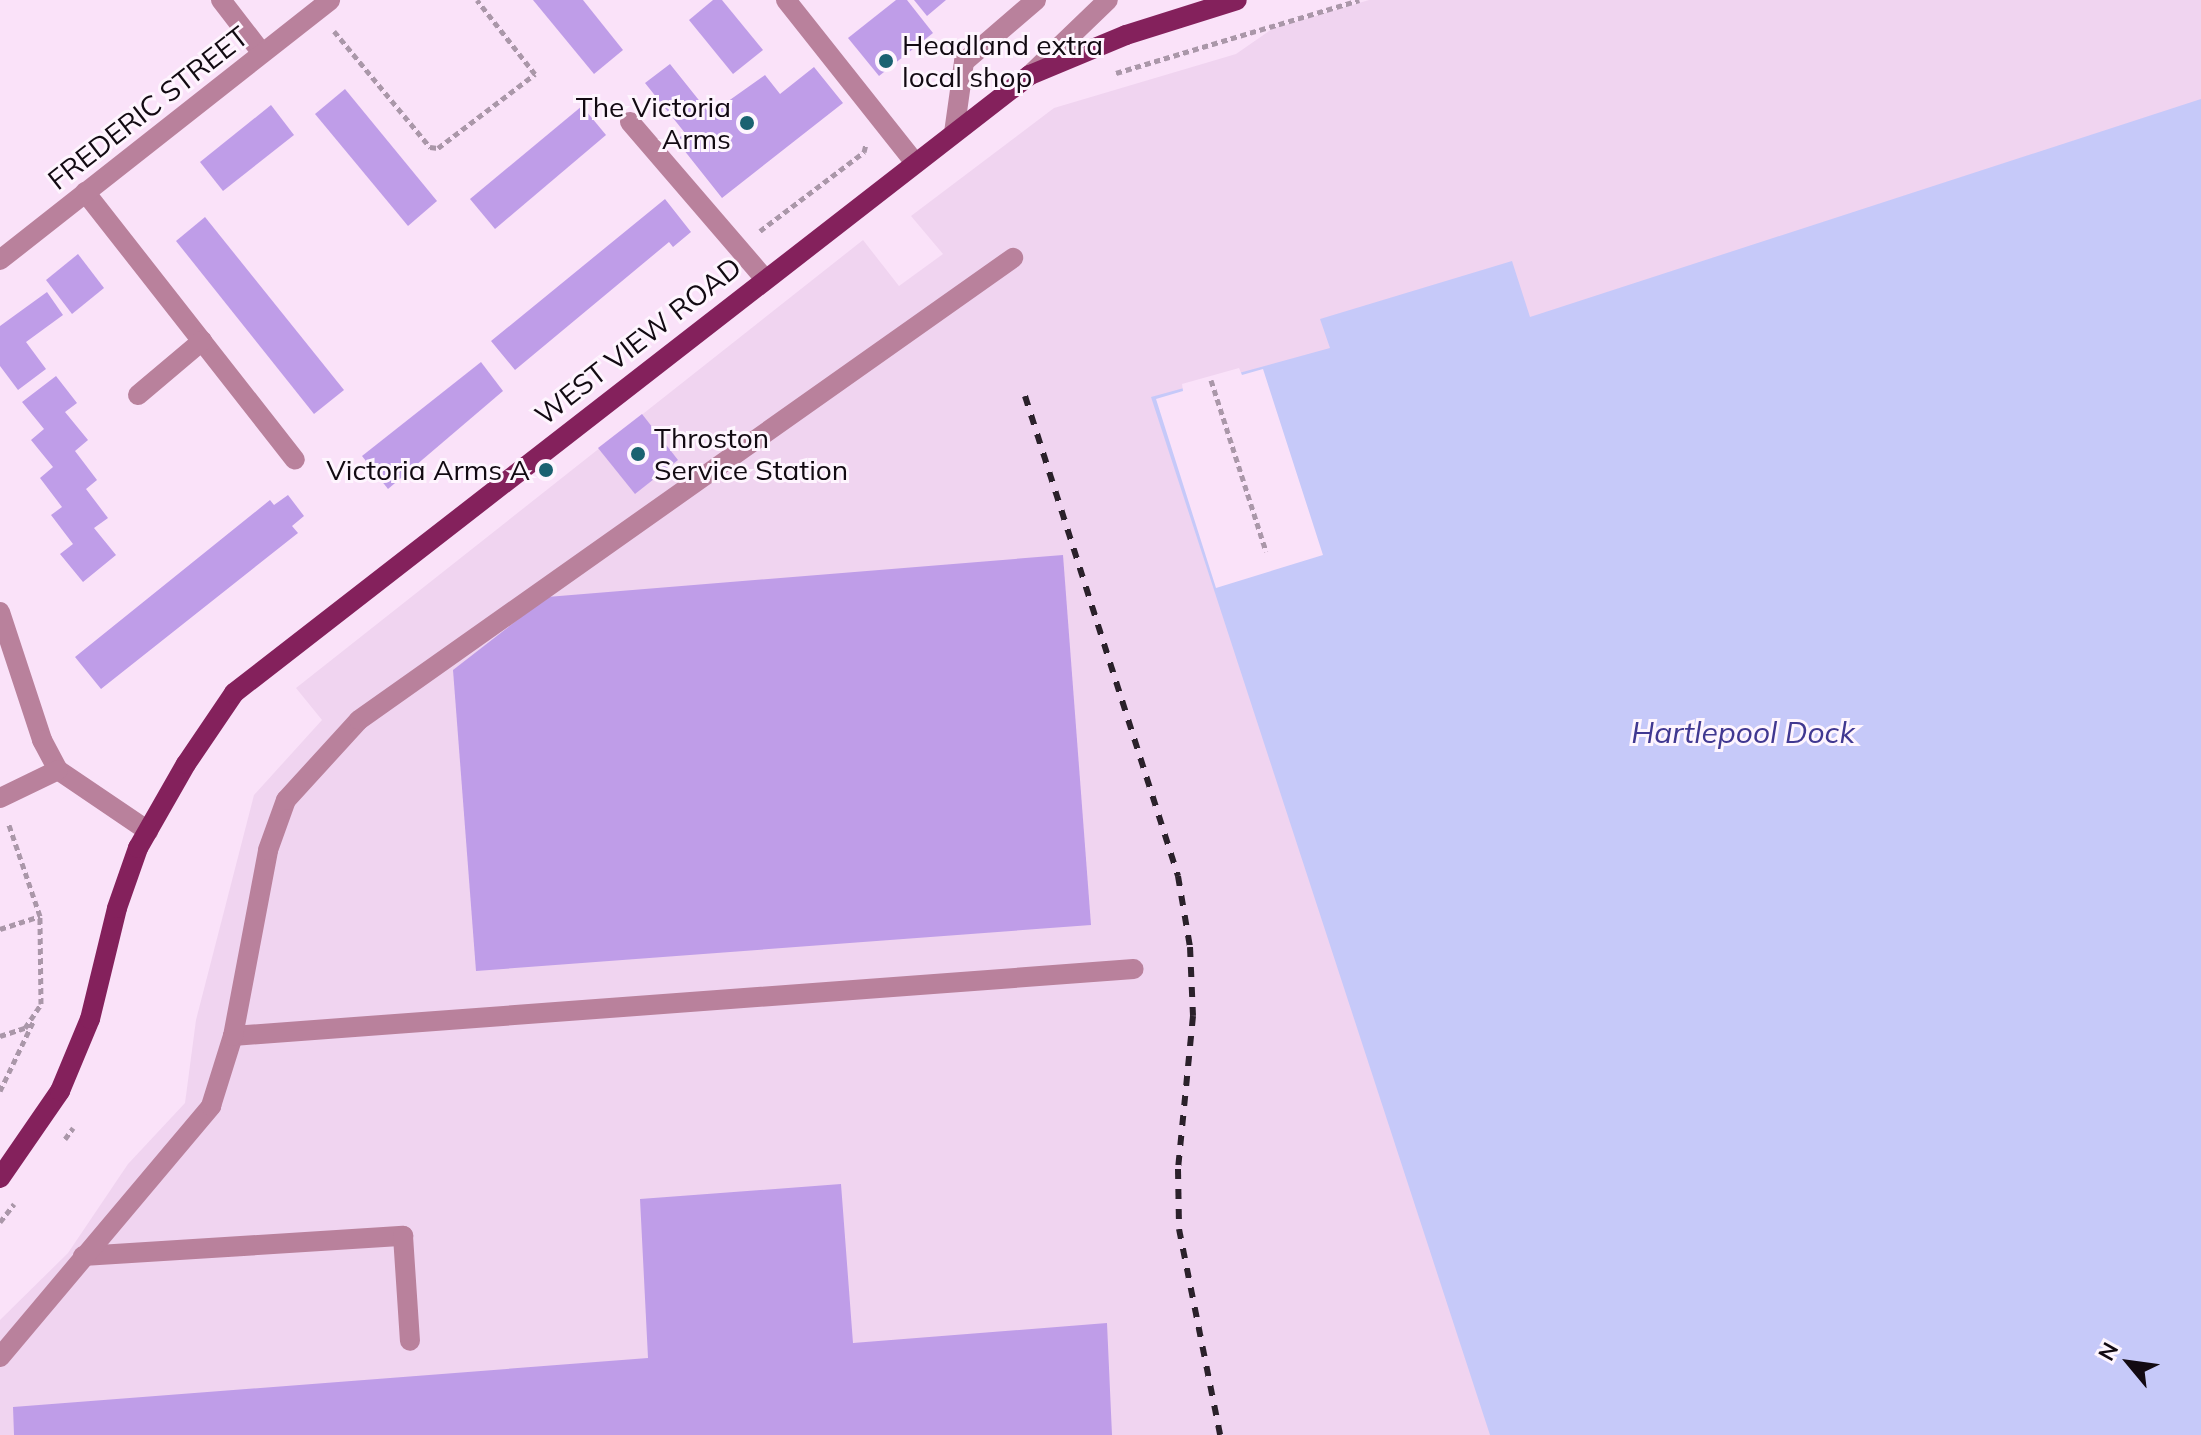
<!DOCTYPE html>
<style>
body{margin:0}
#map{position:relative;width:2201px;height:1435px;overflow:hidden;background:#fae2f9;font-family:Mulish,sans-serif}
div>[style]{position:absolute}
.built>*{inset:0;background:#f0d4f0}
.water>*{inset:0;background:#c6c9f9}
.pier>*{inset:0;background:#fae2f9}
.building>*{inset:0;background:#bf9de8}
.path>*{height:5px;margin-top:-2.5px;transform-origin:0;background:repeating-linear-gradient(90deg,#aa97a9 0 6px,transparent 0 10px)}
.minor>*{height:20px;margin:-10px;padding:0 10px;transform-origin:10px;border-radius:10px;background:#b9819c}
.major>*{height:20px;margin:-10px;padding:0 10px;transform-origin:10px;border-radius:10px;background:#84215c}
.rail>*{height:6px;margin-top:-3px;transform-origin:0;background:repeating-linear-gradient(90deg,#2b212b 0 10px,transparent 0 20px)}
.dots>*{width:22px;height:22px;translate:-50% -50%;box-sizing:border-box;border:4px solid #fef5fe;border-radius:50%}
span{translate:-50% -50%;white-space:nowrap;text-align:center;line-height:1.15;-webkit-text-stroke:6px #fef5fe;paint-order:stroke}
.poi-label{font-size:28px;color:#120a12}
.left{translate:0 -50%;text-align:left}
.right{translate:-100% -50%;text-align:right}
.street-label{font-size:28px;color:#120a12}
.water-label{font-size:30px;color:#403891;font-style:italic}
.north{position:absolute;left:2089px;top:1323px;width:80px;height:80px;-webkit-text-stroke:6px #fef5fe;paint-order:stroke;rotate:299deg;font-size:22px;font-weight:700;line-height:32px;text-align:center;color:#120a12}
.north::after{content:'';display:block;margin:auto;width:28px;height:36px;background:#120a12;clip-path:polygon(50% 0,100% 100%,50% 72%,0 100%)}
</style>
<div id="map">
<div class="built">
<i style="clip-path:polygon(1369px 0,2201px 0,2201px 1435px,0 1435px,0 1320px,68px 1253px,128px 1164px,185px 1103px,196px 1020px,254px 795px,322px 720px,296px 688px,863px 240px,899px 286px,943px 254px,911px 216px,1054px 108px,1236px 54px,1272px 29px)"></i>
</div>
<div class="water">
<i style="clip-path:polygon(2201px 99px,2201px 1435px,1490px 1435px,1151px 397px,1330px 348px,1320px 319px,1512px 261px,1530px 317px)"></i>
</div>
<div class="pier">
<i style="clip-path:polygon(1239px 368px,1242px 375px,1263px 369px,1323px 555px,1216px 588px,1156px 399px,1183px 391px,1182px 384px)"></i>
</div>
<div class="building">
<i style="clip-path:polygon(533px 0,583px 0,623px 50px,594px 74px)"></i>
<i style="clip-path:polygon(713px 0,722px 0,763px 50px,733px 74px,689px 20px)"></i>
<i style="clip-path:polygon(896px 0,907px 0,933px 33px,879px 76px,848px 38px)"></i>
<i style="clip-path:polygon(914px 0,946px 0,927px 16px)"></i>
<i style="clip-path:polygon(670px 64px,710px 114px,765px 75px,780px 94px,814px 67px,843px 103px,722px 198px,676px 140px,685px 133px,645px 83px)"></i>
<i style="clip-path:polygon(345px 89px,437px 201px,408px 226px,315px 114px)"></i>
<i style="clip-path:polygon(271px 105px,294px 135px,223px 191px,200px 162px)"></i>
<i style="clip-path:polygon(582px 106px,606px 135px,495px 229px,470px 199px)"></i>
<i style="clip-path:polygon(665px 199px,691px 232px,673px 247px,669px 242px,515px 370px,491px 341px)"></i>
<i style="clip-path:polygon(205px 217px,344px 390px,314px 414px,176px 241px)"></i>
<i style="clip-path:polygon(78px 254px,104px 288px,72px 314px,46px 280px)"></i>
<i style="clip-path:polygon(47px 292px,63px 315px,26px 342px,46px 369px,18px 390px,0 366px,0 326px)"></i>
<i style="clip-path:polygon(481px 362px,503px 391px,388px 489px,362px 456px)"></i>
<i style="clip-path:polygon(56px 376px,77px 403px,65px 412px,88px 440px,75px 451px,97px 480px,86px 489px,108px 518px,94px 528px,116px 555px,83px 582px,60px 554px,73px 544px,51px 515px,62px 507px,40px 478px,53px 467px,31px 440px,44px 429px,22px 402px)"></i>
<i style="clip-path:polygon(642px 414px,678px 460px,635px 494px,598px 448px)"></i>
<i style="clip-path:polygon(288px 495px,304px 516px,292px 526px,298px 533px,101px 689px,75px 657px,270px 500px,274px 505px)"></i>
<i style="clip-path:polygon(1063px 555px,1091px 925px,476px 971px,453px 670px,547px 597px)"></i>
<i style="clip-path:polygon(841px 1184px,853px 1343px,1107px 1323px,1112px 1435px,14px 1435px,13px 1407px,648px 1358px,640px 1199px)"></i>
</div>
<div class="path">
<i style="left:334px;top:31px;width:151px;rotate:50.4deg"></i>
<i style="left:430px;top:147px;width:8px;rotate:7deg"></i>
<i style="left:438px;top:148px;width:122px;rotate:-37.3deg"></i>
<i style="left:535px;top:74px;width:94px;rotate:-128.1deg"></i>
<i style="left:1116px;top:73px;width:254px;rotate:-16.7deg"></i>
<i style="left:760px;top:231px;width:131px;rotate:-37.2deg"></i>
<i style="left:864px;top:152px;width:8px;rotate:-76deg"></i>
<i style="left:1211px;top:380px;width:180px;rotate:72.2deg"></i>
<i style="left:0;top:929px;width:42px;rotate:-18deg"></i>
<i style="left:0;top:1036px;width:26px;rotate:-18deg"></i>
<i style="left:25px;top:1028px;width:29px;rotate:-56deg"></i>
<i style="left:41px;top:1004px;width:88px;rotate:-90.7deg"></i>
<i style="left:40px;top:916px;width:99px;rotate:-108.8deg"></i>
<i style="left:0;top:1091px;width:79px;rotate:-64.4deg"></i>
<i style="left:65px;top:1139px;width:14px;rotate:-54deg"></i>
<i style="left:0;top:1222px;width:23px;rotate:-52deg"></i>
</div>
<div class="minor">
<i style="left:221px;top:0;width:67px;rotate:52.3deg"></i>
<i style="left:786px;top:0;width:208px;rotate:51.6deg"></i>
<i style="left:1030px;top:75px;width:108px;rotate:-43.9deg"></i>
<i style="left:630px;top:122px;width:207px;rotate:49.3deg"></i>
<i style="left:954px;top:133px;width:72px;rotate:-82deg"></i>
<i style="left:964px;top:62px;width:95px;rotate:-40.7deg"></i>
<i style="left:85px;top:192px;width:340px;rotate:51.9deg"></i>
<i style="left:0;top:260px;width:420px;rotate:-38.2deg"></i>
<i style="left:138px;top:395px;width:84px;rotate:-40.2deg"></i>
<i style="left:0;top:612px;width:135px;rotate:71.8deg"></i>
<i style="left:42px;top:740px;width:34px;rotate:62deg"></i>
<i style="left:58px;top:770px;width:109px;rotate:34.1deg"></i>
<i style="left:0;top:798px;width:64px;rotate:-25.8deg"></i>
<i style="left:233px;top:1036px;width:903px;rotate:-4.25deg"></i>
<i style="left:83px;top:1256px;width:321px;rotate:-3.6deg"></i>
<i style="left:403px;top:1236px;width:105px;rotate:86.2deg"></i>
<i style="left:0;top:1357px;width:328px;rotate:-49.9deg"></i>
<i style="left:211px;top:1106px;width:73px;rotate:-72.6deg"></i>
<i style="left:233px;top:1036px;width:189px;rotate:-79.3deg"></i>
<i style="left:268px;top:850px;width:53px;rotate:-70.2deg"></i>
<i style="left:286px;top:800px;width:108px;rotate:-47.6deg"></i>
<i style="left:359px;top:720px;width:801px;rotate:-35.24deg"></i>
</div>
<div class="major">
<i style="left:0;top:1178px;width:106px;rotate:-55.4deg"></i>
<i style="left:60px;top:1091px;width:78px;rotate:-67.4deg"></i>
<i style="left:90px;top:1019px;width:114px;rotate:-76.3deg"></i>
<i style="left:117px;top:908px;width:64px;rotate:-70.7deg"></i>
<i style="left:138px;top:848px;width:97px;rotate:-60.3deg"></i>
<i style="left:186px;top:764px;width:86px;rotate:-55.9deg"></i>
<i style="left:234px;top:693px;width:1008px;rotate:-37.83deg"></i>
<i style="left:1030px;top:75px;width:104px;rotate:-22.6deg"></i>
<i style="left:1126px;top:35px;width:116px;rotate:-17.5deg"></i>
</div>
<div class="rail">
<i style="left:1025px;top:396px;width:504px;rotate:72.32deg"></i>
<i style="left:1178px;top:876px;width:72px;rotate:80.4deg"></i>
<i style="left:1190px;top:947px;width:69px;rotate:87.5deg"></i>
<i style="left:1193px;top:1016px;width:154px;rotate:95.6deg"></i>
<i style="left:1178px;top:1169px;width:60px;rotate:89deg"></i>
<i style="left:1179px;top:1229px;width:210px;rotate:78.7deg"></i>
</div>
<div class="dots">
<i style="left:886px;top:61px;background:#1a6271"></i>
<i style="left:747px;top:123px;background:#1a6271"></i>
<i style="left:638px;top:454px;background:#1a6271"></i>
<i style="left:546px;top:470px;background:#1a6271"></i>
</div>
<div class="poi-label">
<span class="left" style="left:902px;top:61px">Headland extra<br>local shop</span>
<span class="right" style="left:731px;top:123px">The Victoria<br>Arms</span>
<span class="left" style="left:654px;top:454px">Throston<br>Service Station</span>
<span class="right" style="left:530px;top:470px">Victoria Arms A</span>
</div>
<div class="street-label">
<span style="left:148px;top:108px;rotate:-38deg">FREDERIC STREET</span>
<span style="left:638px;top:341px;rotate:-38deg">WEST VIEW ROAD</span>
</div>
<div class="water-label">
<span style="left:1743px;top:732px">Hartlepool Dock</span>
</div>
<div class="north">N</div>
</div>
